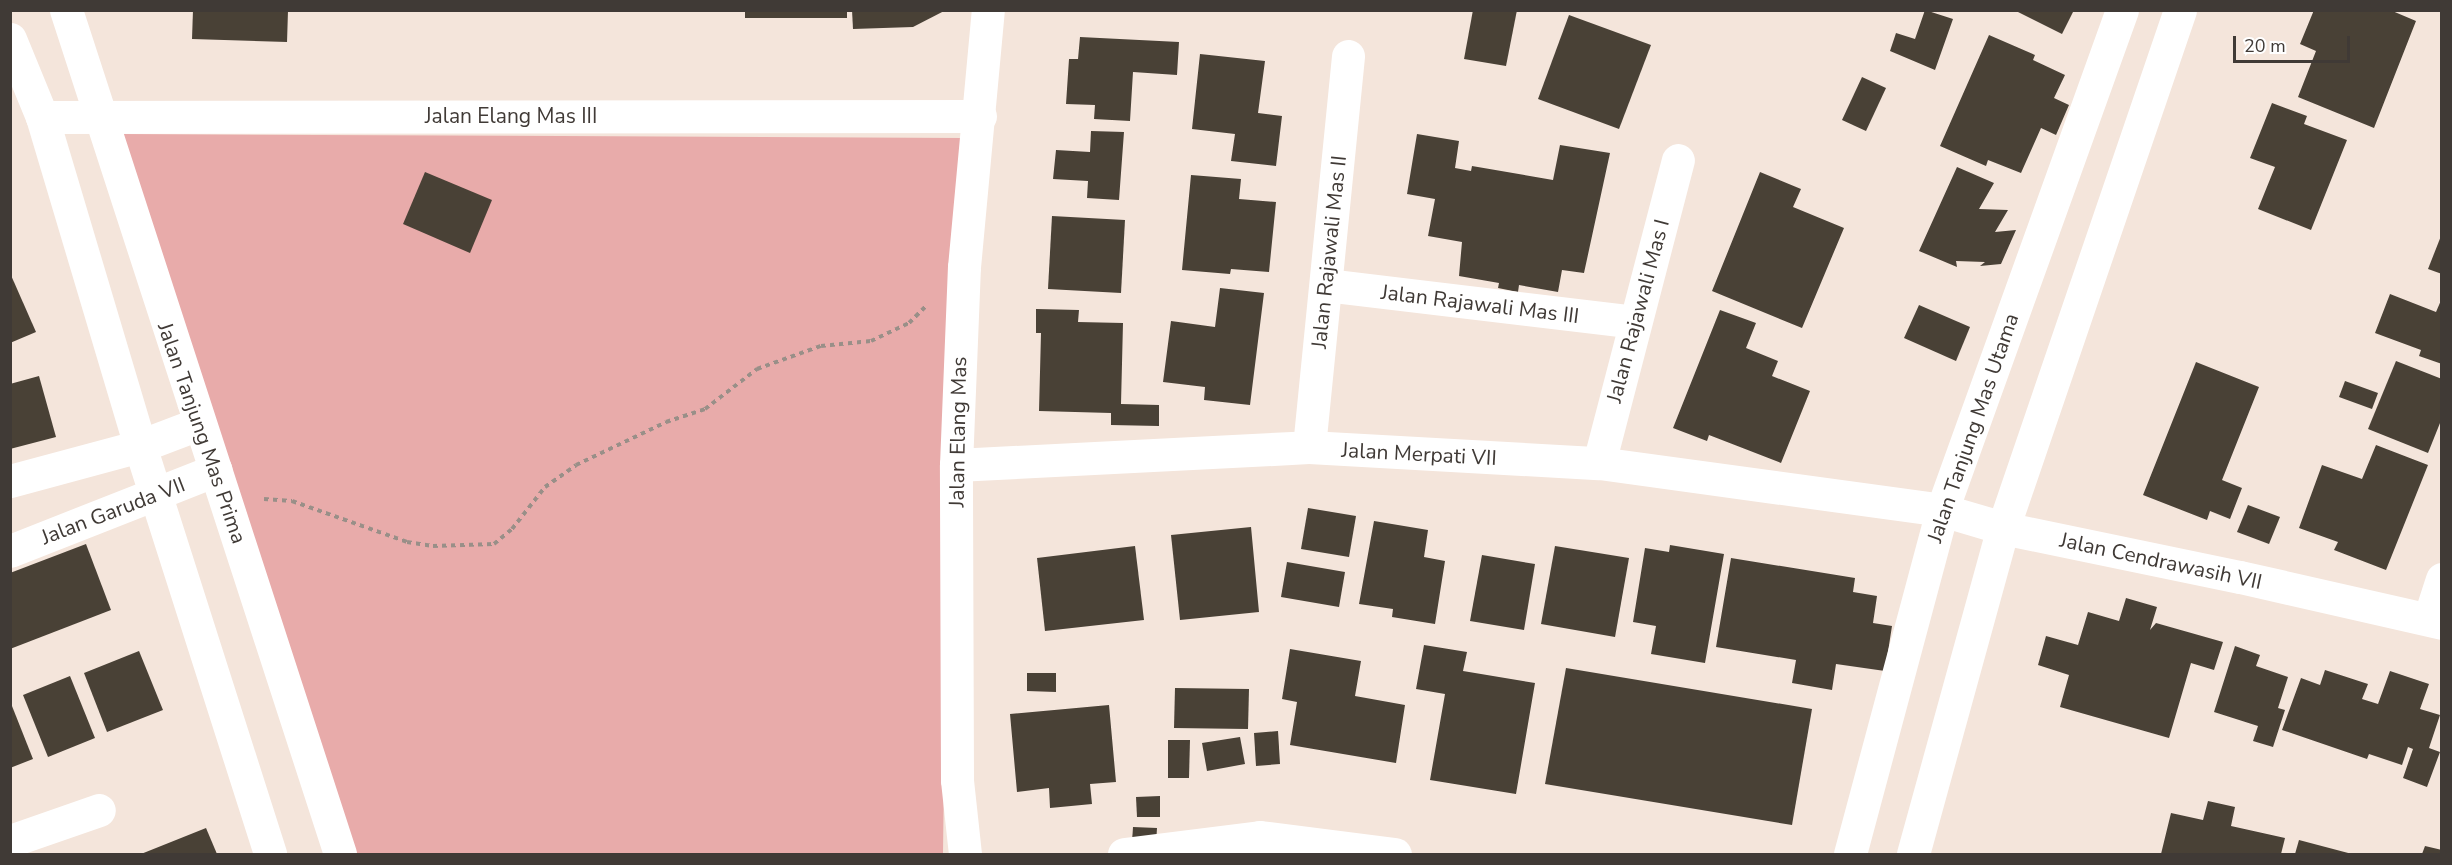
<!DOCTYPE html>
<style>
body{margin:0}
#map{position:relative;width:2452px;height:865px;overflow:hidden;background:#f4e5db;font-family:"Nunito Sans",sans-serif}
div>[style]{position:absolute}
.green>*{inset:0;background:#e8abaa}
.building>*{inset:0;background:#494136}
.path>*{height:4px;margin-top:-2px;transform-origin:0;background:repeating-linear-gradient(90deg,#998f88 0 4.5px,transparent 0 9px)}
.minor>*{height:33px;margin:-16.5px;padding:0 16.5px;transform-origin:16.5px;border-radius:16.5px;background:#fff}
span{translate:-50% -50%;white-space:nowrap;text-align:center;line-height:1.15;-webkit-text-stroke:6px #fff;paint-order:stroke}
.street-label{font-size:21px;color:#403a36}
.frame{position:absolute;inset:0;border:12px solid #403a36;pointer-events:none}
.scale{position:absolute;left:2233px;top:36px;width:117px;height:27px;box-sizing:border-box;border:3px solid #403a36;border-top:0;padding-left:8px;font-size:18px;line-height:21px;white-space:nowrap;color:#403a36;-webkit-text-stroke:4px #fff;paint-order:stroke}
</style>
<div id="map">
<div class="green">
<i style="clip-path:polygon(120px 134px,964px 138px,948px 468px,943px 854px,357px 854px)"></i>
</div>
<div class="building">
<i style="clip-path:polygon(193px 10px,288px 10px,287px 42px,192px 39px)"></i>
<i style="clip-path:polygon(745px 10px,847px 10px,847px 18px,745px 18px)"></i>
<i style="clip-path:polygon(852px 10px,946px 10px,913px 27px,853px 29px)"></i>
<i style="clip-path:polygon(1473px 10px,1517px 10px,1506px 66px,1464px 59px)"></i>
<i style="clip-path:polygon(1925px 10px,1953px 19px,1935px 70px,1890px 51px,1896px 33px,1915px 39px)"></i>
<i style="clip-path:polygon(2014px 10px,2074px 10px,2062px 34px)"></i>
<i style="clip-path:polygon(2314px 10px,2390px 10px,2416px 21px,2374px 128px,2298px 97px,2316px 51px,2300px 44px)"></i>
<i style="clip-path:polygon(1569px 15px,1651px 45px,1619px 129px,1538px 99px)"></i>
<i style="clip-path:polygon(1989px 35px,2035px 55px,2033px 60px,2065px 75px,2054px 98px,2069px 105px,2056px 135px,2041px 128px,2021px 173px,1988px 160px,1986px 166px,1940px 146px)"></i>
<i style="clip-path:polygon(1080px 37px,1179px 42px,1177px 75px,1133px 72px,1130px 121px,1094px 119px,1095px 105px,1066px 104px,1069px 59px,1078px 59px)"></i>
<i style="clip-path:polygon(1200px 54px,1265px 61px,1258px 113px,1282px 116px,1276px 166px,1231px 161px,1235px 134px,1192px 129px)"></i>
<i style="clip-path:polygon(1862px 77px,1886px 88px,1866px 131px,1842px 120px)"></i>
<i style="clip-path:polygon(2272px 103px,2307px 116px,2304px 124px,2347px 140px,2311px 230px,2258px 209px,2275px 167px,2250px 158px)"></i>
<i style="clip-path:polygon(1091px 131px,1124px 132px,1119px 200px,1087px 198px,1088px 181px,1053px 179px,1056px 150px,1090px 152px)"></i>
<i style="clip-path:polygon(1417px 134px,1459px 141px,1455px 168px,1471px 171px,1472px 166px,1553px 180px,1560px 145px,1610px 153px,1584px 273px,1562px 270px,1558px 292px,1519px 285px,1518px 292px,1498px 288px,1499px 283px,1459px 276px,1462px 242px,1428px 236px,1435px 199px,1407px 194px)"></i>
<i style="clip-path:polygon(1957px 167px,1994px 183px,1979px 209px,2008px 210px,1995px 232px,2016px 230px,2001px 264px,1980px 266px,1985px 262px,1956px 261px,1957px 267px,1919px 251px)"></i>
<i style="clip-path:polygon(425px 172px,492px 200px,470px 253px,403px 224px)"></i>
<i style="clip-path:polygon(1760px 172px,1801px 189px,1793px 207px,1844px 228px,1802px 328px,1712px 291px)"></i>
<i style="clip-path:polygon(1191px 175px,1241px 179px,1239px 199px,1276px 202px,1269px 272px,1231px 269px,1230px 274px,1182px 270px)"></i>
<i style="clip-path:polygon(1052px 216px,1125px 220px,1121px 293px,1048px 289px)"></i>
<i style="clip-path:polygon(2441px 236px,2442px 236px,2442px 274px,2428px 269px)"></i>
<i style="clip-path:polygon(10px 273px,36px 332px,10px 343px)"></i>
<i style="clip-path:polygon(1220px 288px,1264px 293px,1250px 405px,1204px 400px,1205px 387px,1163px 382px,1171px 321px,1215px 327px)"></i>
<i style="clip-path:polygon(2390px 294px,2436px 312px,2442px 298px,2442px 364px,2419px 356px,2421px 350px,2375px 333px)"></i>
<i style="clip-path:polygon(1919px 305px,1970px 327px,1956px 361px,1904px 338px)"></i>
<i style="clip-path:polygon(1036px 309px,1079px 310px,1078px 322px,1123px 323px,1121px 404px,1159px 405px,1159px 426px,1111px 425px,1111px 413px,1039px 411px,1041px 333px,1036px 333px)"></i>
<i style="clip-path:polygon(1720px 310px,1756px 323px,1746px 348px,1778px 361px,1772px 376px,1810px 391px,1781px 463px,1709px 435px,1707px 441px,1673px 428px)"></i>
<i style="clip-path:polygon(2396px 361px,2442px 379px,2442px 418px,2428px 453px,2368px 429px)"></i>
<i style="clip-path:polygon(2196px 362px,2259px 387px,2222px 480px,2242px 488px,2230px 519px,2210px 511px,2207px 520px,2143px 495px)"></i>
<i style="clip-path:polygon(39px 376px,56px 437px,10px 449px,10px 384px)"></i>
<i style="clip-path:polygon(2345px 381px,2378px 393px,2372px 409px,2339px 397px)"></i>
<i style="clip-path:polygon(2376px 445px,2428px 465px,2386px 570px,2334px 550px,2338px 542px,2299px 528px,2322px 465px,2362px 479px)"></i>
<i style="clip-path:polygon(2248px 505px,2280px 517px,2269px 544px,2237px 532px)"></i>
<i style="clip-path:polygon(1308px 508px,1356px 516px,1349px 557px,1301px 549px)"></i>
<i style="clip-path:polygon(1374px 521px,1428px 530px,1424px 557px,1445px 561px,1435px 624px,1392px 617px,1393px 609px,1359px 604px)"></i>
<i style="clip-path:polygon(1251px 527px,1259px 612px,1180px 620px,1171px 535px)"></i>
<i style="clip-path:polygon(86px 544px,111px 610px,10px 649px,10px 573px)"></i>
<i style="clip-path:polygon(1670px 545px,1724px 554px,1705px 663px,1651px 654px,1656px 626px,1633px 622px,1645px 548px,1669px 552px)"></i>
<i style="clip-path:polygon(1135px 546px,1144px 620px,1045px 631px,1037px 558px)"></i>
<i style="clip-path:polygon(1555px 546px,1629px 558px,1615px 637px,1541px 624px)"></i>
<i style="clip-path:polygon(1482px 555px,1535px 564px,1524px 630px,1470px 621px)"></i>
<i style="clip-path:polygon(1731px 558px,1855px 578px,1853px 592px,1877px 596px,1873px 623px,1892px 626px,1885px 671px,1836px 664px,1832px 690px,1792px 683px,1796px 660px,1716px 647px)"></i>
<i style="clip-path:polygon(1287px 562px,1345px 572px,1339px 607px,1281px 597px)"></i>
<i style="clip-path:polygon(2126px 598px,2157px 607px,2150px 630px,2156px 623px,2223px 642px,2214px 670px,2191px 663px,2169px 738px,2060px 707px,2069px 675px,2038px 665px,2046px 636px,2078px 645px,2088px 612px,2119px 621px)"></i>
<i style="clip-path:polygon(1424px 645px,1467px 652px,1463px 671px,1535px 683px,1516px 794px,1430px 780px,1445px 694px,1416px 689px)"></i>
<i style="clip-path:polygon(2235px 646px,2260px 655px,2256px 666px,2288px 677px,2278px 708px,2285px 710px,2273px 747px,2253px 741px,2258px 726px,2214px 712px)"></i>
<i style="clip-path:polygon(1290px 649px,1361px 661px,1355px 696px,1405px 705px,1396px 763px,1290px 745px,1297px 702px,1282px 699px)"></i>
<i style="clip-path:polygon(139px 651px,163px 710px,107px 732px,84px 673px)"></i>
<i style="clip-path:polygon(1566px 668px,1812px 709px,1792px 825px,1545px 784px)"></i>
<i style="clip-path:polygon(2325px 670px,2368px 684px,2362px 699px,2378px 704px,2390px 671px,2429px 684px,2420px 709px,2440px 715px,2429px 748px,2440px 752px,2427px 787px,2403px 778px,2413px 749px,2408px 747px,2402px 765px,2369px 754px,2367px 759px,2282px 730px,2301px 678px,2320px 685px)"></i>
<i style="clip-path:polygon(1027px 673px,1056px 673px,1056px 692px,1027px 691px)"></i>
<i style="clip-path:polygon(70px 676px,95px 738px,48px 757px,23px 695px)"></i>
<i style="clip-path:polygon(1175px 688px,1249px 689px,1248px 729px,1174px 728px)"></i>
<i style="clip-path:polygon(10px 701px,33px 759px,10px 768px)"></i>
<i style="clip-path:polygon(1109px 705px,1116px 782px,1090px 784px,1092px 804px,1050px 808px,1049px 788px,1017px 792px,1010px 714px)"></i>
<i style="clip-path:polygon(1278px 731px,1280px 764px,1256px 766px,1254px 733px)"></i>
<i style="clip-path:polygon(1240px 737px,1245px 764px,1207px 771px,1202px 743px)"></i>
<i style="clip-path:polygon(1168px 740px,1190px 740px,1189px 778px,1168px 778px)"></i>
<i style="clip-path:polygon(1160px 796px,1160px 817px,1137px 817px,1136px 797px)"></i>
<i style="clip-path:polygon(2208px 801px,2235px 807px,2231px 826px,2285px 838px,2281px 854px,2161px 854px,2171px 813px,2203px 820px)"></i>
<i style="clip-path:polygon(1133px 827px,1157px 828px,1156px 843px,1132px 842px)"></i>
<i style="clip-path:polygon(206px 828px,217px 854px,141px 854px)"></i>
<i style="clip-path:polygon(2299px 840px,2352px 854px,2295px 854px)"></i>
<i style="clip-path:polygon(2425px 846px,2442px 850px,2442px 854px,2422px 854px)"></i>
</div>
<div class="path">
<i style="left:264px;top:499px;width:28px;rotate:4deg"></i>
<i style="left:292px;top:501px;width:122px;rotate:19.6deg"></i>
<i style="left:407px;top:542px;width:26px;rotate:9deg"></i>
<i style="left:433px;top:546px;width:61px;rotate:-1.9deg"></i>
<i style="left:494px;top:544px;width:23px;rotate:-40deg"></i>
<i style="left:512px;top:529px;width:53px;rotate:-51.8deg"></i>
<i style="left:545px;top:487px;width:38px;rotate:-35deg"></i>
<i style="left:576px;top:465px;width:100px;rotate:-25.5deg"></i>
<i style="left:666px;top:422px;width:41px;rotate:-18.4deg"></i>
<i style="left:705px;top:409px;width:66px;rotate:-37.6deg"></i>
<i style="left:757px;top:369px;width:68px;rotate:-19.8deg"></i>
<i style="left:821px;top:346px;width:50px;rotate:-5.7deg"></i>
<i style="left:871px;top:341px;width:42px;rotate:-25.3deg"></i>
<i style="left:909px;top:323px;width:23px;rotate:-45deg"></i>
</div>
<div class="minor">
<i style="left:66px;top:10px;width:887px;rotate:72.01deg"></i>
<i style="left:10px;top:39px;width:84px;rotate:67.7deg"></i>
<i style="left:42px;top:117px;width:343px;rotate:73.4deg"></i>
<i style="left:140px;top:446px;width:428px;rotate:72.3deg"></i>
<i style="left:42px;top:117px;width:938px;rotate:-0.06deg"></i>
<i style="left:1326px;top:285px;width:311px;rotate:6.8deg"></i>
<i style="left:1309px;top:447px;width:393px;rotate:-84.3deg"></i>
<i style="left:1599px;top:463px;width:313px;rotate:-75.4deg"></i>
<i style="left:956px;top:465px;width:353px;rotate:-2.9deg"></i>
<i style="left:1309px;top:447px;width:290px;rotate:3.2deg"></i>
<i style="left:1599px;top:463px;width:346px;rotate:7.8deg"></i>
<i style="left:1942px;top:510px;width:64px;rotate:16.4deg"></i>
<i style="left:2003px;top:528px;width:242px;rotate:11.7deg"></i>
<i style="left:2240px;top:577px;width:207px;rotate:12.8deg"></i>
<i style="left:10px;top:481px;width:135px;rotate:-15.1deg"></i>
<i style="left:140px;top:446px;width:62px;rotate:-20.8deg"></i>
<i style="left:10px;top:551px;width:221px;rotate:-21.5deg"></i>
<i style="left:2429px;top:619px;width:42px;rotate:-72deg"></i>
<i style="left:10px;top:841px;width:94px;rotate:-19.2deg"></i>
<i style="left:965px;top:854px;width:74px;rotate:-96.2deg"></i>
<i style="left:957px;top:780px;width:315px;rotate:-90.2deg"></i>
<i style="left:956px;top:465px;width:198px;rotate:-87.7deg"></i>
<i style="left:964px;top:267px;width:258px;rotate:-84.7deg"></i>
<i style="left:1124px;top:854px;width:137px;rotate:-7.1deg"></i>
<i style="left:1260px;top:837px;width:136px;rotate:7.2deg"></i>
<i style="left:1850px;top:854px;width:356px;rotate:-75deg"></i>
<i style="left:1942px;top:510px;width:531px;rotate:-70.2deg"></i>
<i style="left:1913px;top:854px;width:338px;rotate:-74.6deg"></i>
<i style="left:2003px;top:528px;width:547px;rotate:-71.13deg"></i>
</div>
<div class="street-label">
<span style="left:511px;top:116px">Jalan Elang Mas III</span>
<span style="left:1329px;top:252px;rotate:-84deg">Jalan Rajawali Mas II</span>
<span style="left:1480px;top:304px;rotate:7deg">Jalan Rajawali Mas III</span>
<span style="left:1638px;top:311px;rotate:-75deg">Jalan Rajawali Mas I</span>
<span style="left:1973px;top:428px;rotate:-71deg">Jalan Tanjung Mas Utama</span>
<span style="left:958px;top:432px;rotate:-89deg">Jalan Elang Mas</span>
<span style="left:202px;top:433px;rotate:71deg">Jalan Tanjung Mas Prima</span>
<span style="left:1419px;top:454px;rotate:3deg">Jalan Merpati VII</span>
<span style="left:113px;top:511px;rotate:-21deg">Jalan Garuda VII</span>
<span style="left:2161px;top:561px;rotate:12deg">Jalan Cendrawasih VII</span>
</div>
<div class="frame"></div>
<div class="scale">20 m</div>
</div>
